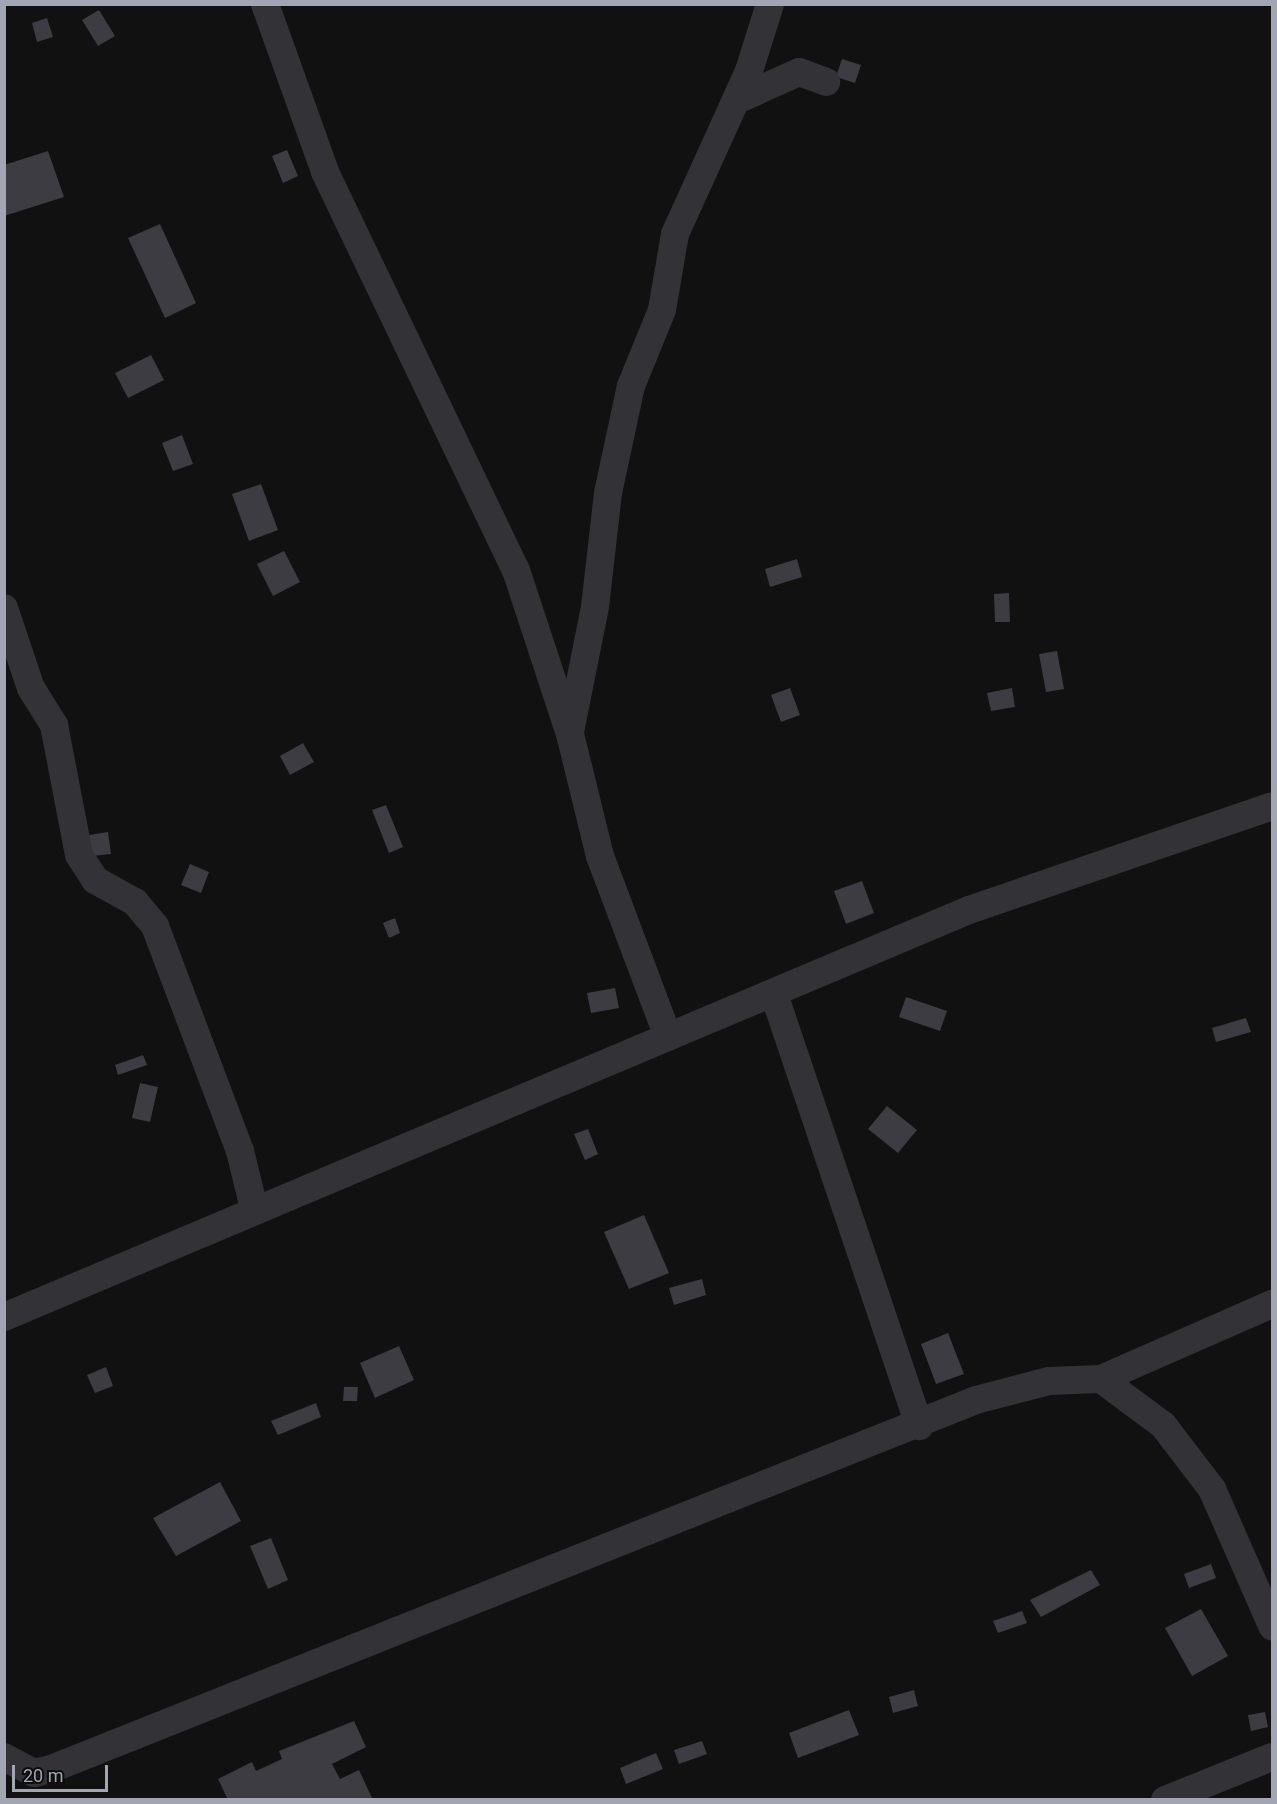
<!DOCTYPE html>
<style>
body{margin:0}
#map{position:relative;width:1277px;height:1804px;overflow:hidden;background:#111112;font-family:Roboto,sans-serif}
div>[style]{position:absolute}
.building>*{inset:0;background:#3c3c42}
.minor>*{height:28px;margin:-14px;padding:0 14px;transform-origin:14px;border-radius:14px;background:#323237}
span{translate:-50% -50%;white-space:nowrap;text-align:center;line-height:1.15;-webkit-text-stroke:4.5px #0c0c0d;paint-order:stroke}
.frame{position:absolute;inset:0;border:6px solid #a2a6b3;pointer-events:none}
.scale{position:absolute;left:12px;top:1765px;width:96px;height:27px;box-sizing:border-box;border:3px solid #a2a6b3;border-top:0;padding-left:8px;font-size:18px;line-height:21px;white-space:nowrap;color:#a2a6b3;-webkit-text-stroke:4px #0c0c0d;paint-order:stroke}
</style>
<div id="map">
<div class="building">
<i style="clip-path:polygon(99px 10px,115px 36px,98px 46px,82px 20px)"></i>
<i style="clip-path:polygon(47px 18px,53px 37px,37px 42px,32px 23px)"></i>
<i style="clip-path:polygon(842px 59px,861px 65px,855px 83px,836px 77px)"></i>
<i style="clip-path:polygon(287px 150px,298px 176px,283px 183px,272px 156px)"></i>
<i style="clip-path:polygon(48px 151px,64px 197px,4px 216px,4px 165px)"></i>
<i style="clip-path:polygon(160px 224px,196px 303px,165px 318px,128px 238px)"></i>
<i style="clip-path:polygon(151px 355px,164px 380px,128px 398px,115px 373px)"></i>
<i style="clip-path:polygon(182px 435px,193px 464px,173px 471px,162px 443px)"></i>
<i style="clip-path:polygon(261px 484px,278px 530px,249px 541px,232px 494px)"></i>
<i style="clip-path:polygon(284px 551px,300px 582px,273px 596px,257px 564px)"></i>
<i style="clip-path:polygon(797px 559px,802px 577px,770px 587px,765px 569px)"></i>
<i style="clip-path:polygon(1009px 593px,1010px 622px,995px 622px,994px 594px)"></i>
<i style="clip-path:polygon(1057px 651px,1064px 689px,1046px 692px,1039px 654px)"></i>
<i style="clip-path:polygon(790px 688px,800px 715px,781px 722px,771px 695px)"></i>
<i style="clip-path:polygon(1012px 688px,1015px 707px,991px 711px,987px 693px)"></i>
<i style="clip-path:polygon(303px 743px,314px 762px,290px 775px,280px 756px)"></i>
<i style="clip-path:polygon(386px 805px,403px 847px,389px 853px,372px 810px)"></i>
<i style="clip-path:polygon(108px 832px,111px 854px,92px 856px,89px 835px)"></i>
<i style="clip-path:polygon(190px 864px,209px 872px,201px 893px,181px 885px)"></i>
<i style="clip-path:polygon(862px 881px,874px 913px,846px 924px,834px 891px)"></i>
<i style="clip-path:polygon(395px 918px,400px 933px,389px 938px,383px 923px)"></i>
<i style="clip-path:polygon(615px 988px,619px 1008px,591px 1013px,587px 993px)"></i>
<i style="clip-path:polygon(906px 997px,947px 1011px,940px 1031px,899px 1017px)"></i>
<i style="clip-path:polygon(1246px 1018px,1251px 1032px,1216px 1042px,1212px 1028px)"></i>
<i style="clip-path:polygon(143px 1055px,147px 1065px,118px 1075px,115px 1065px)"></i>
<i style="clip-path:polygon(140px 1083px,158px 1087px,150px 1122px,132px 1118px)"></i>
<i style="clip-path:polygon(887px 1106px,917px 1130px,898px 1153px,868px 1129px)"></i>
<i style="clip-path:polygon(588px 1129px,598px 1154px,585px 1160px,574px 1134px)"></i>
<i style="clip-path:polygon(644px 1215px,669px 1273px,629px 1289px,604px 1232px)"></i>
<i style="clip-path:polygon(702px 1279px,706px 1295px,674px 1305px,669px 1288px)"></i>
<i style="clip-path:polygon(948px 1333px,964px 1374px,936px 1384px,921px 1344px)"></i>
<i style="clip-path:polygon(399px 1346px,414px 1380px,375px 1398px,360px 1363px)"></i>
<i style="clip-path:polygon(106px 1367px,113px 1386px,95px 1393px,87px 1375px)"></i>
<i style="clip-path:polygon(344px 1387px,358px 1387px,357px 1401px,343px 1401px)"></i>
<i style="clip-path:polygon(316px 1403px,321px 1417px,278px 1435px,271px 1421px)"></i>
<i style="clip-path:polygon(220px 1482px,241px 1521px,176px 1556px,153px 1518px)"></i>
<i style="clip-path:polygon(271px 1538px,288px 1580px,268px 1589px,250px 1546px)"></i>
<i style="clip-path:polygon(1211px 1564px,1216px 1578px,1189px 1588px,1184px 1574px)"></i>
<i style="clip-path:polygon(1091px 1570px,1100px 1585px,1041px 1617px,1030px 1600px)"></i>
<i style="clip-path:polygon(1201px 1609px,1228px 1656px,1192px 1676px,1165px 1628px)"></i>
<i style="clip-path:polygon(1022px 1611px,1027px 1623px,998px 1633px,993px 1621px)"></i>
<i style="clip-path:polygon(914px 1690px,918px 1706px,893px 1713px,889px 1697px)"></i>
<i style="clip-path:polygon(849px 1710px,859px 1735px,798px 1758px,789px 1733px)"></i>
<i style="clip-path:polygon(1265px 1712px,1268px 1727px,1251px 1731px,1248px 1715px)"></i>
<i style="clip-path:polygon(354px 1721px,366px 1747px,332px 1764px,340px 1779px,359px 1770px,373px 1800px,228px 1800px,218px 1779px,252px 1762px,256px 1771px,282px 1759px,279px 1751px)"></i>
<i style="clip-path:polygon(702px 1741px,707px 1754px,679px 1764px,674px 1750px)"></i>
<i style="clip-path:polygon(656px 1753px,663px 1769px,626px 1784px,620px 1768px)"></i>
</div>
<div class="minor">
<i style="left:265px;top:4px;width:178px;rotate:70.3deg"></i>
<i style="left:325px;top:172px;width:441px;rotate:64.4deg"></i>
<i style="left:516px;top:570px;width:173px;rotate:71.8deg"></i>
<i style="left:570px;top:734px;width:126px;rotate:76.2deg"></i>
<i style="left:600px;top:856px;width:193px;rotate:69.4deg"></i>
<i style="left:737px;top:100px;width:68px;rotate:-24.3deg"></i>
<i style="left:799px;top:72px;width:29px;rotate:20deg"></i>
<i style="left:4px;top:608px;width:84px;rotate:71.4deg"></i>
<i style="left:31px;top:688px;width:44px;rotate:58.1deg"></i>
<i style="left:54px;top:725px;width:132px;rotate:79.1deg"></i>
<i style="left:79px;top:855px;width:30px;rotate:57deg"></i>
<i style="left:95px;top:880px;width:46px;rotate:28.8deg"></i>
<i style="left:135px;top:902px;width:31px;rotate:50deg"></i>
<i style="left:155px;top:926px;width:241px;rotate:69.3deg"></i>
<i style="left:240px;top:1151px;width:59px;rotate:76.2deg"></i>
<i style="left:570px;top:732px;width:127px;rotate:-78.7deg"></i>
<i style="left:595px;top:607px;width:115px;rotate:-83.5deg"></i>
<i style="left:608px;top:493px;width:109px;rotate:-77.9deg"></i>
<i style="left:631px;top:386px;width:82px;rotate:-67.8deg"></i>
<i style="left:662px;top:310px;width:77px;rotate:-80.3deg"></i>
<i style="left:675px;top:234px;width:179px;rotate:-65.6deg"></i>
<i style="left:749px;top:71px;width:70px;rotate:-72.6deg"></i>
<i style="left:774px;top:994px;width:456px;rotate:71.4deg"></i>
<i style="left:4px;top:1317px;width:1047px;rotate:-22.87deg"></i>
<i style="left:969px;top:910px;width:320px;rotate:-18.9deg"></i>
<i style="left:1101px;top:1379px;width:187px;rotate:-23.7deg"></i>
<i style="left:4px;top:1757px;width:34px;rotate:28deg"></i>
<i style="left:34px;top:1773px;width:17px;rotate:-13deg"></i>
<i style="left:51px;top:1769px;width:996px;rotate:-21.75deg"></i>
<i style="left:976px;top:1400px;width:75px;rotate:-14.6deg"></i>
<i style="left:1049px;top:1381px;width:52px;rotate:-2.2deg"></i>
<i style="left:1101px;top:1379px;width:77px;rotate:36.6deg"></i>
<i style="left:1163px;top:1425px;width:81px;rotate:52.6deg"></i>
<i style="left:1212px;top:1489px;width:150px;rotate:66.3deg"></i>
<i style="left:1165px;top:1800px;width:115px;rotate:-21.9deg"></i>
</div>
<div class="frame"></div>
<div class="scale">20 m</div>
</div>
